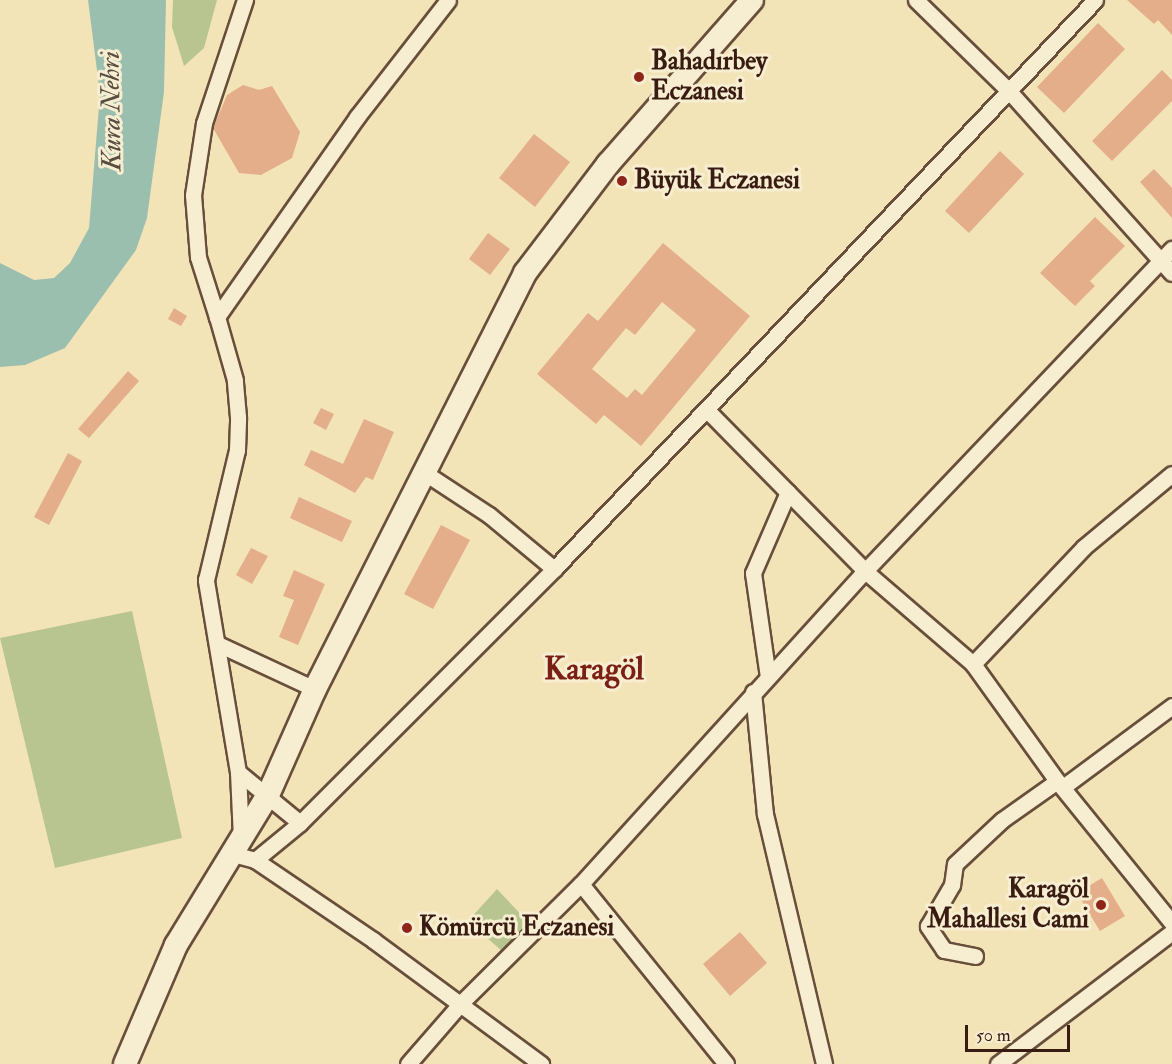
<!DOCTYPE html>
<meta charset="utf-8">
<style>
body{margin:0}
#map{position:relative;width:1172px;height:1064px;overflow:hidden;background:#f3e4b8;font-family:"IM FELL Double Pica",serif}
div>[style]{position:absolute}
.green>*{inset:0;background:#b9c590}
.water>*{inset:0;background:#9bbfaf}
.building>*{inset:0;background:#e3ae89}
.roads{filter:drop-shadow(2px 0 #684e3b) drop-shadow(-2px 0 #684e3b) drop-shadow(0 2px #684e3b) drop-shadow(0 -2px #684e3b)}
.minor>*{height:15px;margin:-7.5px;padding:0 7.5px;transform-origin:7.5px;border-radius:7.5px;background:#f7edd1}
.secondary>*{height:22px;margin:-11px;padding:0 11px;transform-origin:11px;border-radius:11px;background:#f7edd1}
.dots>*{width:16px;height:16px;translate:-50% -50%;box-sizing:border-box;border:3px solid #f7edd1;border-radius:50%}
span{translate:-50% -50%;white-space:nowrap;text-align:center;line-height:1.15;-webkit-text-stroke:6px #f7edd1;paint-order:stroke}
.poi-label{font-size:26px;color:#391c11;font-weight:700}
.left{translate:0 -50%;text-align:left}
.right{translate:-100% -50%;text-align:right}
.water-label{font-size:27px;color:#564d40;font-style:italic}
.district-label{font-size:32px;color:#7a1f14;font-weight:700}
.scale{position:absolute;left:965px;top:1025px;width:105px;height:27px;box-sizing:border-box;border:3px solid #391c11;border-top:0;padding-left:8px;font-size:18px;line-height:21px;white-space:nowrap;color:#391c11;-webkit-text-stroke:4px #f7edd1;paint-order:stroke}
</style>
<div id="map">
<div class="green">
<i style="clip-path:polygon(173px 0,217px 0,204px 48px,184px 66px,172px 27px)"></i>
<i style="clip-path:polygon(132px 611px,182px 838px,55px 868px,0 638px)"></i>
<i style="clip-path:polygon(497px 889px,529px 923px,503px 952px,468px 921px)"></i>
</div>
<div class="water">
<i style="clip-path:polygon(88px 0,166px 0,164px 92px,147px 218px,136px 250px,65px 348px,25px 365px,0 367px,0 263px,34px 280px,54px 278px,70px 263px,89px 228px,100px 94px)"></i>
</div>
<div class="building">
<i style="clip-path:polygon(1127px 0,1172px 0,1172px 35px,1158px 20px,1154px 24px)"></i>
<i style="clip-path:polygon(1098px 23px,1125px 49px,1064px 113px,1037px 87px)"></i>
<i style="clip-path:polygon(1162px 70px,1172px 80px,1172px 101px,1112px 161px,1092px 141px)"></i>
<i style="clip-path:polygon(243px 85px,259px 90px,272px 86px,300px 132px,292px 158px,261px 175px,239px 173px,213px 128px,227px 95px)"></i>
<i style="clip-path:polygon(534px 134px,570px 162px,535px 207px,499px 178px)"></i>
<i style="clip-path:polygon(1000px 151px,1024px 174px,969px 233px,945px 211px)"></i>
<i style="clip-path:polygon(1154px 169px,1172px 188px,1172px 218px,1140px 182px)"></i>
<i style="clip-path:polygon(1095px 217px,1125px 246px,1090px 281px,1095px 286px,1075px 306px,1040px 273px)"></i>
<i style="clip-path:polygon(488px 233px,510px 249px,490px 275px,469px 259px)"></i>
<i style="clip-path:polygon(evenodd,663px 243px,750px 316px,641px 446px,604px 415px,596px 424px,537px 374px,588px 313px,598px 321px,663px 243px,662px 302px,696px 330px,642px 395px,635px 389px,627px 398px,592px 369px,626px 328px,635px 335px,662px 302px)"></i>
<i style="clip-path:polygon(174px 308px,187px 316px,181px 326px,168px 319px)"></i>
<i style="clip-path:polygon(128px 371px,139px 381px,89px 438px,78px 429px)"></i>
<i style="clip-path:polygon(321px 408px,334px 414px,326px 430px,313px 423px)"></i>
<i style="clip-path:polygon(364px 419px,394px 432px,373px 480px,366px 477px,355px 493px,304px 465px,311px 450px,343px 464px)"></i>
<i style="clip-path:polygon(68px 453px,82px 461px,49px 525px,34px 517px)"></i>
<i style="clip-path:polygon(299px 497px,352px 521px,342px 542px,290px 518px)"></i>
<i style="clip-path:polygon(441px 525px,470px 540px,433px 609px,404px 594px)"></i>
<i style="clip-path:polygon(251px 548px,268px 556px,252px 584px,236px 575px)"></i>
<i style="clip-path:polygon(294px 570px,325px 584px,298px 645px,279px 637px,294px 600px,283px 596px)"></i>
<i style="clip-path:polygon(1102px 878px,1125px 916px,1100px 931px,1077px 893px)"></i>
<i style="clip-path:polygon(740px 932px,767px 963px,730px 996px,703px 964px)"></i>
</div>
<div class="roads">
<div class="minor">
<i style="left:916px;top:0;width:130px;rotate:44.4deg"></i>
<i style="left:1009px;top:91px;width:244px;rotate:48.2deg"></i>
<i style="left:217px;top:317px;width:63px;rotate:-107.6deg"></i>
<i style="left:198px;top:257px;width:62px;rotate:-94.6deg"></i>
<i style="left:193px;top:195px;width:73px;rotate:-81.3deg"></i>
<i style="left:204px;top:123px;width:130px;rotate:-71.6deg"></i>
<i style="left:707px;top:410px;width:226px;rotate:45.5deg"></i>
<i style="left:865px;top:571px;width:143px;rotate:40.7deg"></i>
<i style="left:973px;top:664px;width:144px;rotate:54.3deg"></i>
<i style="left:1057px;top:781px;width:183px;rotate:51deg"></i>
<i style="left:425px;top:473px;width:77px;rotate:33.3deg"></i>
<i style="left:489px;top:515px;width:85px;rotate:39.7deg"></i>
<i style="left:220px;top:645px;width:105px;rotate:24.9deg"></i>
<i style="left:973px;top:664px;width:161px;rotate:-46.5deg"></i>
<i style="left:1084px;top:547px;width:114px;rotate:-39.7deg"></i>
<i style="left:768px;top:677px;width:105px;rotate:-98.2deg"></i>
<i style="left:753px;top:573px;width:88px;rotate:-66.6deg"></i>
<i style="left:753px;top:692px;width:123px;rotate:84.4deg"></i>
<i style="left:765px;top:814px;width:257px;rotate:76.7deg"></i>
<i style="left:238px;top:772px;width:80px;rotate:39.4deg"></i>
<i style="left:1063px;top:787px;width:136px;rotate:-36.6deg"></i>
<i style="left:241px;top:838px;width:66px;rotate:-92.6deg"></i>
<i style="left:238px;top:772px;width:195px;rotate:-99.5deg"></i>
<i style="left:206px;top:580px;width:134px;rotate:-76.6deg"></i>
<i style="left:237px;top:450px;width:33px;rotate:-88deg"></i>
<i style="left:238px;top:417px;width:37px;rotate:-95deg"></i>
<i style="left:235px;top:380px;width:66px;rotate:-105.9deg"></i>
<i style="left:217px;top:317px;width:244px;rotate:-55deg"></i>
<i style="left:357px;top:117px;width:148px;rotate:-52.1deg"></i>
<i style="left:233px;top:854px;width:23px;rotate:15deg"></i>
<i style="left:255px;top:860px;width:58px;rotate:-39.4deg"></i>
<i style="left:300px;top:823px;width:359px;rotate:-45deg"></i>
<i style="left:554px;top:569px;width:785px;rotate:-46.44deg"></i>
<i style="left:255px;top:860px;width:143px;rotate:34.1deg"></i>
<i style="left:373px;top:940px;width:209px;rotate:36.4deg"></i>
<i style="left:581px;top:884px;width:231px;rotate:51.1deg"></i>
<i style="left:975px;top:956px;width:32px;rotate:-169deg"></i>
<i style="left:944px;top:950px;width:29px;rotate:-124deg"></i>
<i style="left:928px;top:926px;width:48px;rotate:-59.7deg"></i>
<i style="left:952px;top:885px;width:21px;rotate:-82deg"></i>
<i style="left:955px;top:864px;width:64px;rotate:-43.1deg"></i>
<i style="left:1002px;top:820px;width:67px;rotate:-35.3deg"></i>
<i style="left:408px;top:1064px;width:81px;rotate:-49deg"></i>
<i style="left:461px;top:1003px;width:169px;rotate:-44.8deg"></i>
<i style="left:581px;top:884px;width:423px;rotate:-47.8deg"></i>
<i style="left:865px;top:571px;width:445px;rotate:-46.4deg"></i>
<i style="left:998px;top:1064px;width:218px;rotate:-37.2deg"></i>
</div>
<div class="secondary">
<i style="left:125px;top:1064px;width:129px;rotate:-66.8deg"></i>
<i style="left:176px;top:945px;width:176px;rotate:-58.5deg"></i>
<i style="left:268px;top:795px;width:116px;rotate:-66.1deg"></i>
<i style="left:315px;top:689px;width:466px;rotate:-63.2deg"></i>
<i style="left:525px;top:273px;width:137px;rotate:-52.7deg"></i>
<i style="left:608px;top:164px;width:218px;rotate:-48.7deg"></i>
</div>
</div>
<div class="dots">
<i style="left:639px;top:77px;background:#8f2418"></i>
<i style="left:622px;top:181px;background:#8f2418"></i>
<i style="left:1101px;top:905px;background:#8f2418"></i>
<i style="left:407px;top:928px;background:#8f2418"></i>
</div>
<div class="poi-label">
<span class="left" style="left:651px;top:77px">Bahadırbey<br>Eczanesi</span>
<span class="left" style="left:634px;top:181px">Büyük Eczanesi</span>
<span class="right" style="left:1089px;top:905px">Karagöl<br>Mahallesi Cami</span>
<span class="left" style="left:419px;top:928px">Kömürcü Eczanesi</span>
</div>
<div class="water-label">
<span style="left:111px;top:111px;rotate:-91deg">Kura Nehri</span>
</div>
<div class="district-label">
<span style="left:594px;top:669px">Karagöl</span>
</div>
<div class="scale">50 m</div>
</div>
